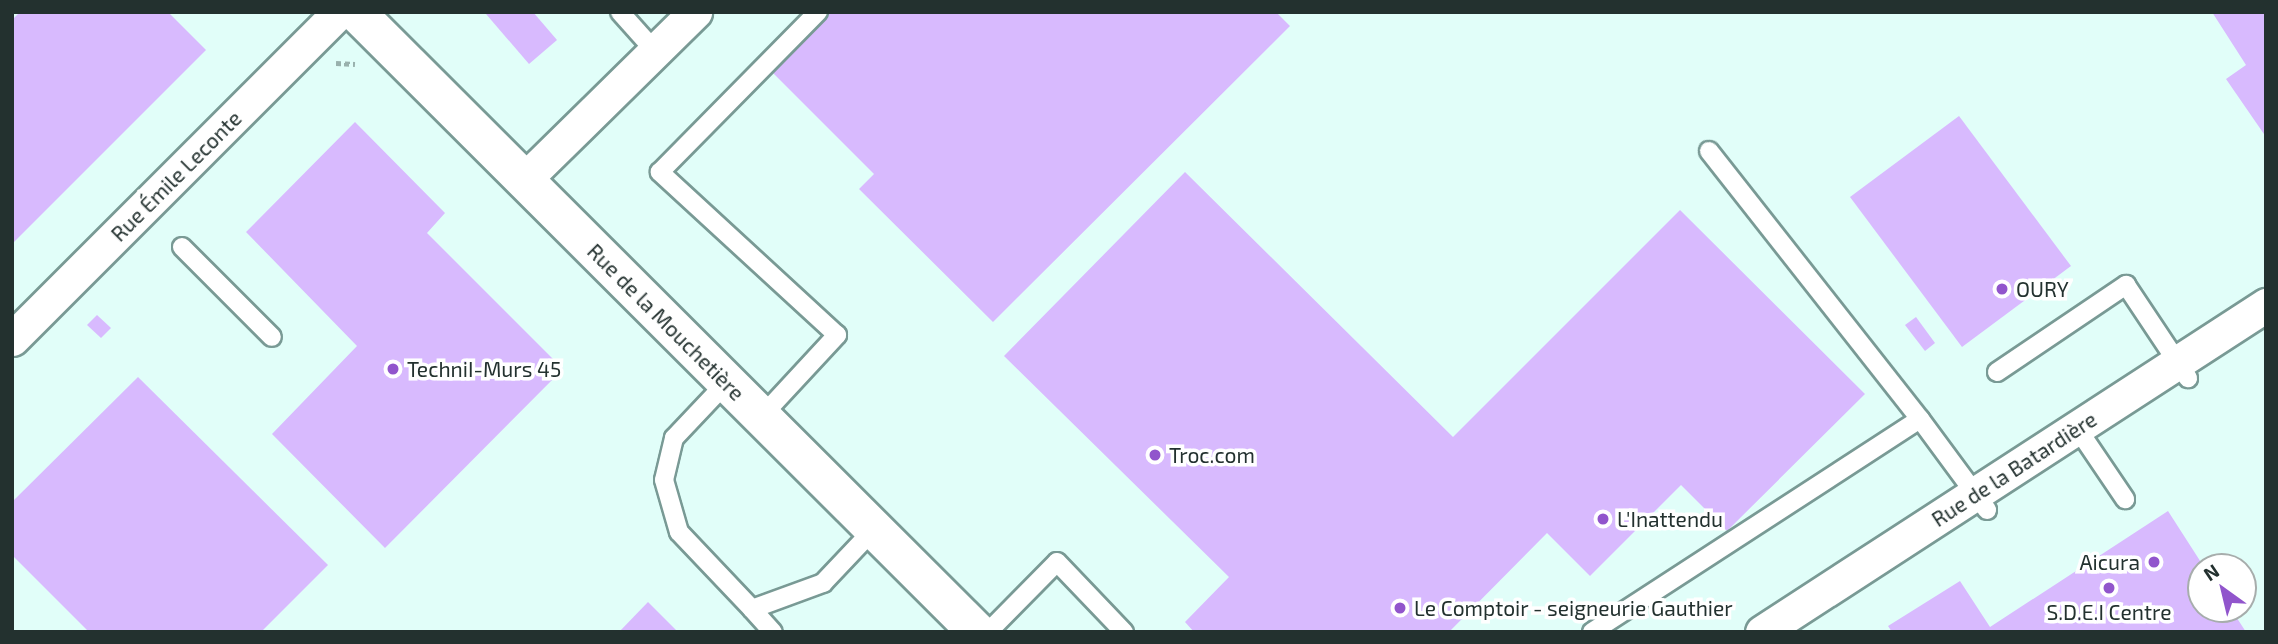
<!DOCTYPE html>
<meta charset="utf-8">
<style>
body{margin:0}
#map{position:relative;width:2278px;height:644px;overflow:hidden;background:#e1fef9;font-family:"Exo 2",sans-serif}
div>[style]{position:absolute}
.building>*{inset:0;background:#d8bafe}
.path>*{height:4.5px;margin-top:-2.25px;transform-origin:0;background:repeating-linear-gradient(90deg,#99b1ad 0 5px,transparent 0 8.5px)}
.roads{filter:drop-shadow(2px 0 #799a95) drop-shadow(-2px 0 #799a95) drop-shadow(0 2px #799a95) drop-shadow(0 -2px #799a95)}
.lane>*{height:18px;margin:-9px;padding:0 9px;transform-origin:9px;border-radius:9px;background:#fff}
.street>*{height:33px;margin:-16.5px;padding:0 16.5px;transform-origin:16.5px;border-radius:16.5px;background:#fff}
.secondary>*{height:38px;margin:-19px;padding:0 19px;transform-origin:19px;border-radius:19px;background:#fff}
.dots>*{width:19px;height:19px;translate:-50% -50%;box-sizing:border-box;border:4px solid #fff;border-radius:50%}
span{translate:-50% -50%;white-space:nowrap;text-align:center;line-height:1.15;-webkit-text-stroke:7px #fff;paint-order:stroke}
.street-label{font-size:21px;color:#23312f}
.poi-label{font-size:21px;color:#23312f}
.left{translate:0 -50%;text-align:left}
.right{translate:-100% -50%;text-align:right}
.frame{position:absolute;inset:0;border:14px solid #23312f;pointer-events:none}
.north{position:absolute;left:2187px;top:553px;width:70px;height:70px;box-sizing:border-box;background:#fff;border:2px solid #a7adac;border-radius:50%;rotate:326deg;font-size:19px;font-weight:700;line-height:28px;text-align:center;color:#23312f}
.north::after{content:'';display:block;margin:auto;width:24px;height:32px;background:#9155cc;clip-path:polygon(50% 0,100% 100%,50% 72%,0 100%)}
</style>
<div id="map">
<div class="building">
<i style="clip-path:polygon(20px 12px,168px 12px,206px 50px,12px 244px,12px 20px)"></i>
<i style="clip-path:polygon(488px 12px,533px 12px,557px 40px,529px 64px,486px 14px)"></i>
<i style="clip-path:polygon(824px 12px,1276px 12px,1290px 26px,993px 322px,859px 189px,874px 174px,772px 72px,815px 30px,811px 25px)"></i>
<i style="clip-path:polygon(2212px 12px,2266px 12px,2266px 137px,2226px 79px,2246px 65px)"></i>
<i style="clip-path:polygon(1959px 116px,2071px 266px,1962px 347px,1850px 197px)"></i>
<i style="clip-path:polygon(355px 122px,445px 213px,427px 233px,563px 369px,385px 548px,272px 434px,357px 346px,246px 232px)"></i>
<i style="clip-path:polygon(1185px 172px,1453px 437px,1680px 210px,1865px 394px,1727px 531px,1681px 485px,1590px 576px,1547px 533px,1449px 632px,1194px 632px,1185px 622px,1229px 577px,1004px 356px)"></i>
<i style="clip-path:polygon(97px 315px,111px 328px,101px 338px,87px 325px)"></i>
<i style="clip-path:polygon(1916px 317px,1935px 343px,1925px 351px,1905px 325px)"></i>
<i style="clip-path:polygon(138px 377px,328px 565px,261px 632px,89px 632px,12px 555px,12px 502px)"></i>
<i style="clip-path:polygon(2168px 511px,2204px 567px,2201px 567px,2201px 609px,2231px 609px,2246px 632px,1892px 632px,1888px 626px,1960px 581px,1990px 627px)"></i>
<i style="clip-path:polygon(648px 602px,678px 632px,619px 632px)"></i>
</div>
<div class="path">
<i style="left:336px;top:63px;width:19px;rotate:3deg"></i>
</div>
<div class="roads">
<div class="lane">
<i style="left:620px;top:12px;width:52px;rotate:48.1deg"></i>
<i style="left:1709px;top:151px;width:341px;rotate:51.8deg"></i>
<i style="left:1920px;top:419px;width:113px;rotate:53.6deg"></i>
<i style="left:182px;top:247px;width:127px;rotate:45deg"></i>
<i style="left:1997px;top:372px;width:156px;rotate:-34deg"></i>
<i style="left:2126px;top:285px;width:112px;rotate:56.3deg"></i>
<i style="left:727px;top:382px;width:77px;rotate:133.4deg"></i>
<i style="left:674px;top:438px;width:43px;rotate:103.4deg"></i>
<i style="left:664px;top:480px;width:54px;rotate:73.9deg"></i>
<i style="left:679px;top:532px;width:106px;rotate:46.5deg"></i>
<i style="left:752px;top:609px;width:76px;rotate:-20.1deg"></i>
<i style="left:823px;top:583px;width:74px;rotate:-46.6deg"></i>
<i style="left:761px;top:417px;width:112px;rotate:-47.2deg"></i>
<i style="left:837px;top:335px;width:241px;rotate:-137.4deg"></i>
<i style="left:660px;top:172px;width:225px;rotate:-45.4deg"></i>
<i style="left:2077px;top:428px;width:86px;rotate:55.9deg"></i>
<i style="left:752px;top:609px;width:31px;rotate:48deg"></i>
<i style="left:988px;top:632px;width:98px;rotate:-45.4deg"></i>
<i style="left:1057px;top:562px;width:97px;rotate:46.3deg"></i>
<i style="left:1592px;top:632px;width:391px;rotate:-33deg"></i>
</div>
<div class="street">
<i style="left:524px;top:180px;width:240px;rotate:-44.5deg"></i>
<i style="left:12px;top:339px;width:462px;rotate:-45deg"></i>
<i style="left:1762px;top:632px;width:601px;rotate:-32.98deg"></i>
</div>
<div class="secondary">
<i style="left:356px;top:12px;width:878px;rotate:44.95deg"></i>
</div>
</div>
<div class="dots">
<i style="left:2002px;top:289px;background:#9155cc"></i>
<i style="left:393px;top:369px;background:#9155cc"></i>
<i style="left:1155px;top:455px;background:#9155cc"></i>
<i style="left:1603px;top:519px;background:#9155cc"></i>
<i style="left:2154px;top:562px;background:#9155cc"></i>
<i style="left:2109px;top:588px;background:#9155cc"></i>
<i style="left:1400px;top:608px;background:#9155cc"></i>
</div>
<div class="street-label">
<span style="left:176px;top:176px;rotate:-45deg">Rue Émile Leconte</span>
<span style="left:666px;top:322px;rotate:45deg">Rue de la Mouchetière</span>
<span style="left:2014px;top:469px;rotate:-33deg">Rue de la Batardière</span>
</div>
<div class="poi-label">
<span class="left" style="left:2016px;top:289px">OURY</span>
<span class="left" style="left:407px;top:369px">TechniI-Murs 45</span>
<span class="left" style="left:1169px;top:455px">Troc.com</span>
<span class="left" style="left:1617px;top:519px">L'Inattendu</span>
<span class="right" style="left:2140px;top:562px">Aicura</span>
<span class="left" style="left:1414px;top:608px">Le Comptoir - seigneurie Gauthier</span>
<span style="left:2109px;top:612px">S.D.E.I Centre</span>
</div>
<div class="frame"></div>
<div class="north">N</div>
</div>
